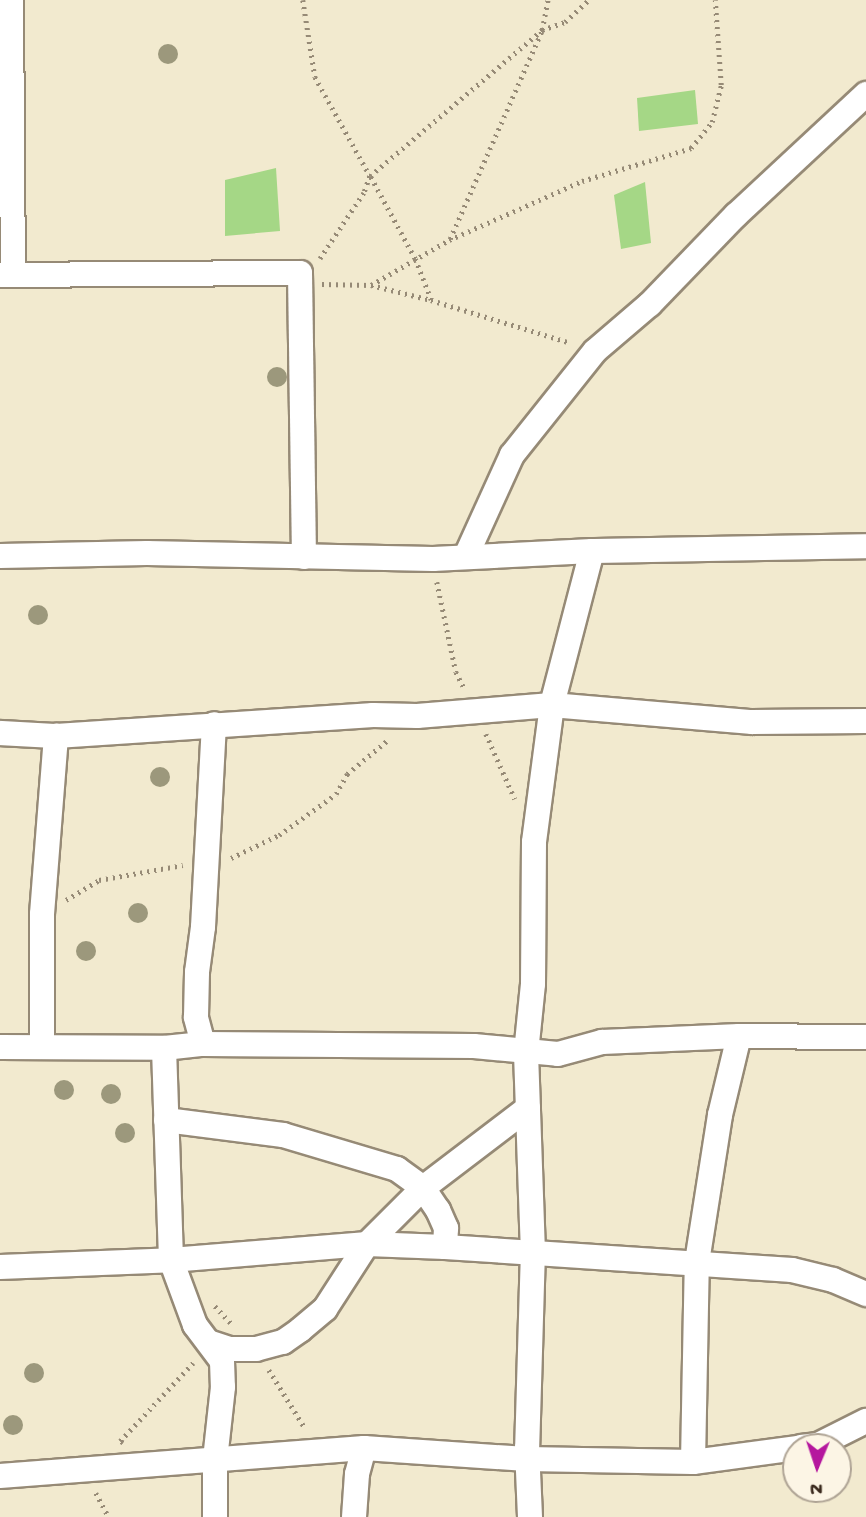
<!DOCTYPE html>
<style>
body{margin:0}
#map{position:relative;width:866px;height:1517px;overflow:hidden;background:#f2eacf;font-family:"Gochi Hand",sans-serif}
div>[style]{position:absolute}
.green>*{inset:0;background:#a5d786}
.path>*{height:4.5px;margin-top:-2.25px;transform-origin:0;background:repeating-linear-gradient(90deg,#968a76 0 2px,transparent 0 7px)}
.roads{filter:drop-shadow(2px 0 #968a76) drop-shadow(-2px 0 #968a76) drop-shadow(0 2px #968a76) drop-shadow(0 -2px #968a76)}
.street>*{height:24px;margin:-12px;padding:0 12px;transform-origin:12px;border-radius:12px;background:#fff}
.trees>*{width:20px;height:20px;margin:-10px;border-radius:50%;background:#9c987c}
span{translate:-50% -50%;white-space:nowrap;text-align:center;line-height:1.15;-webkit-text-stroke:7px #fcf5e5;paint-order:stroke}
.north{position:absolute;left:782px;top:1433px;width:70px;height:70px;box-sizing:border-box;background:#fcf5e5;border:2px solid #afa495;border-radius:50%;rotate:182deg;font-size:19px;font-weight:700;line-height:28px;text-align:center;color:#3b2a1e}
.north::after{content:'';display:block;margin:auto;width:24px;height:32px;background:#b5179e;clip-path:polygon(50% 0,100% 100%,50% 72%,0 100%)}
</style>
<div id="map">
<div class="green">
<i style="clip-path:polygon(695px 90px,698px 124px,639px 131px,637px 98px)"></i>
<i style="clip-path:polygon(276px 168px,280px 231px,225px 236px,225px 180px)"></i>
<i style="clip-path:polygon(645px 182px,651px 243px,621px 249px,614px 195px)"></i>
</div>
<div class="path">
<i style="left:303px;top:0;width:78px;rotate:81.1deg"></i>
<i style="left:315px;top:77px;width:113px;rotate:60.9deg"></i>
<i style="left:370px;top:176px;width:18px;rotate:109deg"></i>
<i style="left:364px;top:193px;width:79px;rotate:123.7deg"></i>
<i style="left:450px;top:239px;width:228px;rotate:-66.2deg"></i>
<i style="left:542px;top:30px;width:24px;rotate:-19deg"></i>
<i style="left:565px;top:22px;width:33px;rotate:-43deg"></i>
<i style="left:322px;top:284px;width:49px;rotate:1.2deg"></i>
<i style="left:371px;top:285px;width:62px;rotate:14deg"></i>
<i style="left:431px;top:300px;width:146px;rotate:17.1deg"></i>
<i style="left:371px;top:285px;width:90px;rotate:-30deg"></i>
<i style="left:449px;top:240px;width:145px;rotate:-23.9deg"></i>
<i style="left:582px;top:181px;width:114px;rotate:-16.8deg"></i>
<i style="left:691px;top:148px;width:33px;rotate:-51deg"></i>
<i style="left:712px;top:122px;width:38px;rotate:-76deg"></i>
<i style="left:721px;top:85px;width:85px;rotate:-94deg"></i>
<i style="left:431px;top:300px;width:44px;rotate:-111.3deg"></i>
<i style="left:415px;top:259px;width:94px;rotate:-118.5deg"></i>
<i style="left:370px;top:176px;width:226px;rotate:-40.3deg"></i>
<i style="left:542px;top:30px;width:31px;rotate:-79deg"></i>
<i style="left:437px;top:582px;width:92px;rotate:78.1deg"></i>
<i style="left:456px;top:672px;width:18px;rotate:63deg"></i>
<i style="left:486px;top:734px;width:71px;rotate:66deg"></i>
<i style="left:231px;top:858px;width:53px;rotate:-25.6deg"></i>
<i style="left:279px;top:835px;width:70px;rotate:-35.7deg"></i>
<i style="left:336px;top:794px;width:23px;rotate:-61deg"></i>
<i style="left:347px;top:774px;width:55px;rotate:-39.8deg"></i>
<i style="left:66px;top:900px;width:39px;rotate:-31deg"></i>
<i style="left:99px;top:880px;width:85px;rotate:-10.1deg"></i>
<i style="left:215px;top:1306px;width:23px;rotate:47deg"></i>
<i style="left:269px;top:1370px;width:68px;rotate:58.2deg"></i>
<i style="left:123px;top:1443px;width:4px;rotate:-146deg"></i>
<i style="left:120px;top:1441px;width:107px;rotate:-46.9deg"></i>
<i style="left:96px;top:1493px;width:27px;rotate:62deg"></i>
</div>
<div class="roads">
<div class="street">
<i style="left:11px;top:0;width:274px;rotate:89.6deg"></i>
<i style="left:0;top:275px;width:300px;rotate:-0.4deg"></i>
<i style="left:300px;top:273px;width:284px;rotate:89.2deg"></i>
<i style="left:592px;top:551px;width:274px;rotate:-1deg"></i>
<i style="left:0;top:556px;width:147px;rotate:-1.2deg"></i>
<i style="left:147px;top:553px;width:286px;rotate:1.2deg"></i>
<i style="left:433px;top:559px;width:159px;rotate:-2.9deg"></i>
<i style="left:592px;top:551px;width:159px;rotate:104.6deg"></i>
<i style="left:552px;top:705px;width:138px;rotate:97.5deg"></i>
<i style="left:534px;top:842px;width:142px;rotate:90.4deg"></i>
<i style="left:533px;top:984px;width:69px;rotate:95.8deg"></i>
<i style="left:526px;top:1053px;width:197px;rotate:88deg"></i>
<i style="left:533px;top:1250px;width:198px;rotate:91.7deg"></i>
<i style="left:527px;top:1448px;width:69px;rotate:87.5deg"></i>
<i style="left:466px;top:556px;width:111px;rotate:-65.5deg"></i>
<i style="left:512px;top:455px;width:133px;rotate:-51.4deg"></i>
<i style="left:595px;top:351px;width:72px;rotate:-40.5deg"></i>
<i style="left:650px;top:304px;width:124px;rotate:-46deg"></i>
<i style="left:736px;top:215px;width:178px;rotate:-42.9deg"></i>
<i style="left:0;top:733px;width:56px;rotate:3.1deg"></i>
<i style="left:203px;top:1044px;width:28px;rotate:-105deg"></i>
<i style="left:196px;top:1017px;width:45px;rotate:-88.7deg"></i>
<i style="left:197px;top:972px;width:45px;rotate:-82.4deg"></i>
<i style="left:203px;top:927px;width:203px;rotate:-86.9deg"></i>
<i style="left:0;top:1047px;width:164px;rotate:0.3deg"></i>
<i style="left:164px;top:1048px;width:39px;rotate:-6deg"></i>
<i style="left:203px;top:1044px;width:271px;rotate:0.4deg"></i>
<i style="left:474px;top:1046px;width:84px;rotate:5.4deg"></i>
<i style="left:558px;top:1054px;width:46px;rotate:-15.3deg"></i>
<i style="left:602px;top:1042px;width:137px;rotate:-2.5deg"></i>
<i style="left:42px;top:1047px;width:133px;rotate:-90deg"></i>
<i style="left:42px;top:914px;width:179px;rotate:-85.5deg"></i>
<i style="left:56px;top:736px;width:318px;rotate:-3.8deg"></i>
<i style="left:373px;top:715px;width:44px;rotate:1.3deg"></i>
<i style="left:417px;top:716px;width:135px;rotate:-4.7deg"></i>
<i style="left:552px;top:705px;width:201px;rotate:4.9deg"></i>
<i style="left:752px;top:722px;width:114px;rotate:-0.5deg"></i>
<i style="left:164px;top:1048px;width:212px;rotate:88.1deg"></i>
<i style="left:171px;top:1260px;width:69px;rotate:69.7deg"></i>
<i style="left:195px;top:1325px;width:45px;rotate:53.1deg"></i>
<i style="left:222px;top:1361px;width:26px;rotate:88deg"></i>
<i style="left:223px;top:1387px;width:73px;rotate:96.3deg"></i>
<i style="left:215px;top:1460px;width:57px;rotate:90deg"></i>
<i style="left:166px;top:1120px;width:118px;rotate:7.3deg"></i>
<i style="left:283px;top:1135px;width:119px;rotate:16.6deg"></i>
<i style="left:397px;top:1169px;width:32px;rotate:36deg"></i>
<i style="left:423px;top:1188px;width:27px;rotate:56deg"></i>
<i style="left:438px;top:1210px;width:20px;rotate:66deg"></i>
<i style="left:446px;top:1228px;width:19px;rotate:93deg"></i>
<i style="left:0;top:1267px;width:171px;rotate:-2.3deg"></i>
<i style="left:171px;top:1260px;width:197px;rotate:-4.7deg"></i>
<i style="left:367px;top:1244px;width:78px;rotate:2.2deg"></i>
<i style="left:445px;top:1247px;width:348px;rotate:3.8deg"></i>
<i style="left:792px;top:1270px;width:42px;rotate:13.7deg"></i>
<i style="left:833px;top:1280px;width:36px;rotate:23deg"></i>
<i style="left:211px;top:1343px;width:20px;rotate:18deg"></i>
<i style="left:230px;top:1349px;width:26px"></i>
<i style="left:256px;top:1349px;width:28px;rotate:-15deg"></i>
<i style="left:283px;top:1342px;width:21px;rotate:-35deg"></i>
<i style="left:300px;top:1330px;width:33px;rotate:-40deg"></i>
<i style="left:325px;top:1309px;width:77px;rotate:-57.1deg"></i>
<i style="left:367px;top:1244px;width:79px;rotate:-45deg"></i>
<i style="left:423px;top:1188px;width:132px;rotate:-37.3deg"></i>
<i style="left:801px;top:1447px;width:17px;rotate:-7deg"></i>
<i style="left:818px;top:1445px;width:54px;rotate:-26.6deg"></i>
<i style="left:693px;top:1462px;width:200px;rotate:-88.9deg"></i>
<i style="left:697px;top:1262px;width:149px;rotate:-81.1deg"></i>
<i style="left:720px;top:1115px;width:81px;rotate:-76.5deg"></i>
<i style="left:739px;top:1036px;width:127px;rotate:0.5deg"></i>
<i style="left:0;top:1476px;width:365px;rotate:-4.4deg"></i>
<i style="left:364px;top:1448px;width:163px;rotate:3.9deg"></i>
<i style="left:527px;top:1459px;width:166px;rotate:1deg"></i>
<i style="left:693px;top:1462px;width:104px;rotate:-7.7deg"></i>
<i style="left:354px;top:1517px;width:43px;rotate:-86deg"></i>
<i style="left:357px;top:1474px;width:27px;rotate:-75deg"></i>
</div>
</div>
<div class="trees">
<i style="left:168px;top:54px"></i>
<i style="left:277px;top:377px"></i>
<i style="left:38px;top:615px"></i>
<i style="left:160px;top:777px"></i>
<i style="left:138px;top:913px"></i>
<i style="left:86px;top:951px"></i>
<i style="left:64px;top:1090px"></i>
<i style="left:111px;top:1094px"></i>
<i style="left:125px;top:1133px"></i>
<i style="left:34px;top:1373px"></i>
<i style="left:13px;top:1425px"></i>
</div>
<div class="north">N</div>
</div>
